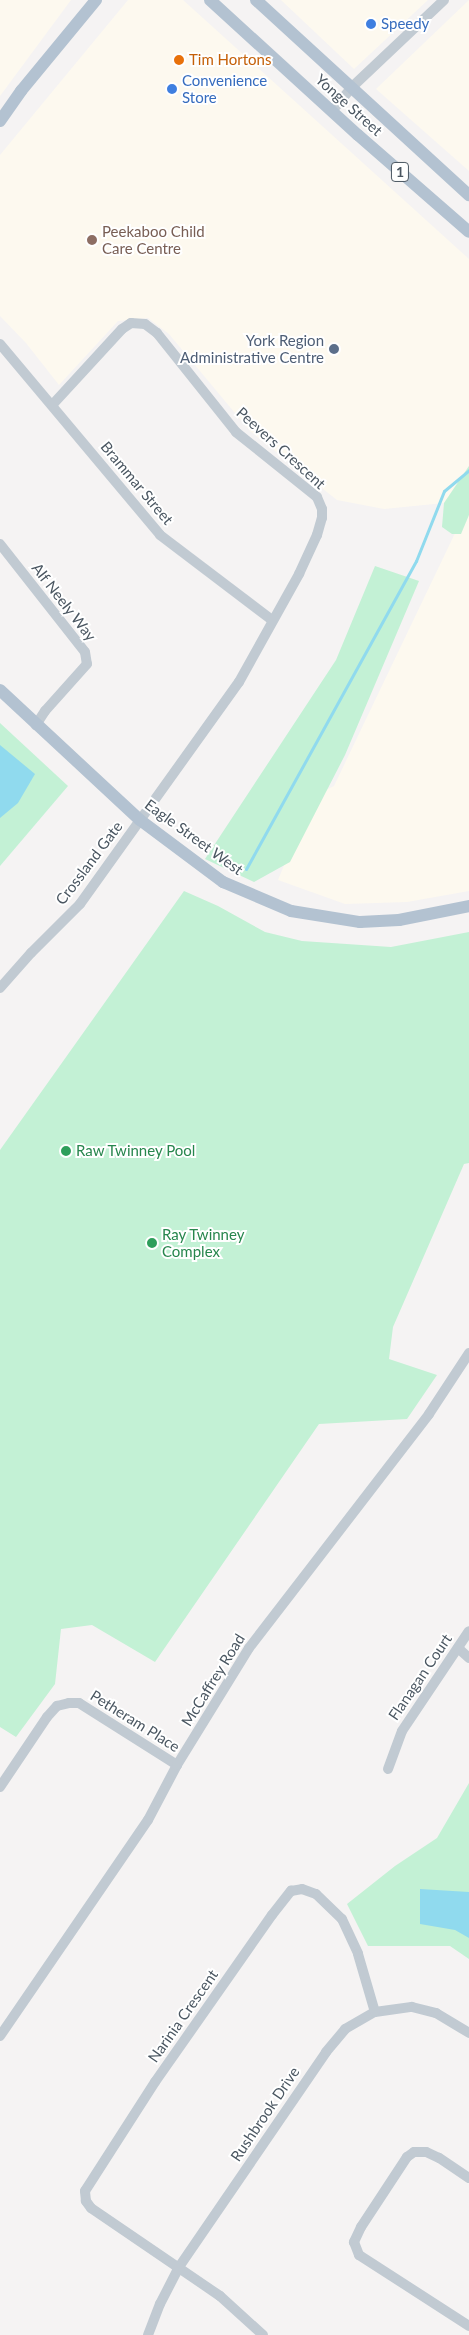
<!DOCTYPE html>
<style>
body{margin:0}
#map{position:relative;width:469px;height:2335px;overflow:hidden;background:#f5f3f3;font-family:Lato,sans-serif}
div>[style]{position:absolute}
.commercial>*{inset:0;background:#fdf9ef}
.green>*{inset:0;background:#c3f1d5}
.water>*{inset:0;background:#90daee}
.stream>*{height:3px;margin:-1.5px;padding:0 1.5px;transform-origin:1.5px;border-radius:1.5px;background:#90daee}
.minor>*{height:10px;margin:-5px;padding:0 5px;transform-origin:5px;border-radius:5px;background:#c1cad2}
.major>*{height:12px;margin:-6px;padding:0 6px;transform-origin:6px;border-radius:6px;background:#b3c2d1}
.dots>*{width:14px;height:14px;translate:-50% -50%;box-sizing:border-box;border:2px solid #fff;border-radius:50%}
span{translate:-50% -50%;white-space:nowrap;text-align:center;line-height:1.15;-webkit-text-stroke:4px #fff;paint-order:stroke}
.shield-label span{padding:1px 4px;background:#fff;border:1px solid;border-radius:4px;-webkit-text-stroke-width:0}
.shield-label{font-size:14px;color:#4a5661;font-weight:700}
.shop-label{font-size:15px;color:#366cbe}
.left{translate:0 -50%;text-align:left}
.food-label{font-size:15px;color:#c56008}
.street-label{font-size:15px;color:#4a5661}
.education-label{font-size:15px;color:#785e54}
.service-label{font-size:15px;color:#4e5e75}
.right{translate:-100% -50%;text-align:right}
.leisure-label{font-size:15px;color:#27864d}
</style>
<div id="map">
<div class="commercial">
<i style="clip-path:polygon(0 0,71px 0,0 96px)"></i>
<i style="clip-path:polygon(128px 0,183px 0,469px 259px,469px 466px,444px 503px,384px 509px,337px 500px,250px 431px,169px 334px,148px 318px,118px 321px,59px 385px,26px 343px,0 316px,0 155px)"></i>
<i style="clip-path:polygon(281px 0,428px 0,354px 69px)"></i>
<i style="clip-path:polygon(469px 0,469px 171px,376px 89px)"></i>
<i style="clip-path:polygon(469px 504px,469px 891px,407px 902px,345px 904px,278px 880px,312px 797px,334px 786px)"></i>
</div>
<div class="green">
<i style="clip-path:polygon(469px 466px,469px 515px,461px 534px,452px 534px,442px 527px,444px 503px)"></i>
<i style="clip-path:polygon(375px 566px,419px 581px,345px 755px,290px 862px,254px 882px,205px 859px,336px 660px)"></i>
<i style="clip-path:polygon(0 723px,68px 786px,0 866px)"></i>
<i style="clip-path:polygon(184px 891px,218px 906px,265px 932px,302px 941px,391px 947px,469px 932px,469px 1163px,464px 1164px,393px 1327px,389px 1359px,437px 1375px,407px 1419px,319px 1424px,155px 1662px,92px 1625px,61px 1629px,55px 1684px,16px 1737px,0 1727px,0 1150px)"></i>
<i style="clip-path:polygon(469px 1783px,469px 1959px,450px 1946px,368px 1946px,347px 1904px,395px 1866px,437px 1838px)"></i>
</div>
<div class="water">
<i style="clip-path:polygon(0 745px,35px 774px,18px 803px,0 818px)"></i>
<i style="clip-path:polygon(420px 1889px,469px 1892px,469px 1938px,455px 1930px,420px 1924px)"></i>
</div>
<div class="stream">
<i style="left:246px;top:869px;width:352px;rotate:-61.1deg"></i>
<i style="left:416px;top:561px;width:75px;rotate:-68.2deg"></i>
<i style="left:444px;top:491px;width:33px;rotate:-40deg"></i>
</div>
<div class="minor">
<i style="left:332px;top:111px;width:30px;rotate:-50deg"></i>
<i style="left:351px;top:88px;width:128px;rotate:-43.4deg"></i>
<i style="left:0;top:344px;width:249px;rotate:50deg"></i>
<i style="left:160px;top:535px;width:141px;rotate:37.2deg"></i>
<i style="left:0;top:544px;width:137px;rotate:51.8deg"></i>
<i style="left:85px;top:652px;width:12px;rotate:81deg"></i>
<i style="left:87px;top:664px;width:63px;rotate:131.8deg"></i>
<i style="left:45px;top:711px;width:17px;rotate:123deg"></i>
<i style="left:0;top:988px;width:47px;rotate:-48.5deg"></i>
<i style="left:31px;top:953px;width:69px;rotate:-45deg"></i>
<i style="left:80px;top:904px;width:273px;rotate:-54.4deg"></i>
<i style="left:239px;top:682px;width:124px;rotate:-60.9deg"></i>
<i style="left:299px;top:574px;width:43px;rotate:-65.2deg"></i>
<i style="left:317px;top:535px;width:18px;rotate:-74deg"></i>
<i style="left:322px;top:518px;width:9px;rotate:-90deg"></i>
<i style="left:322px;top:509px;width:13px;rotate:-113deg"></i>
<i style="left:317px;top:497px;width:104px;rotate:-141.3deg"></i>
<i style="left:236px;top:432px;width:127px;rotate:-128.6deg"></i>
<i style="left:157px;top:333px;width:15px;rotate:-143deg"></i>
<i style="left:145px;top:324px;width:14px;rotate:-176deg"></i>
<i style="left:131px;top:323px;width:11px;rotate:146deg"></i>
<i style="left:122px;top:329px;width:103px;rotate:132.6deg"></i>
<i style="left:458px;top:1648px;width:15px;rotate:42deg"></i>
<i style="left:388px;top:1769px;width:40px;rotate:-69.8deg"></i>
<i style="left:402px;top:1731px;width:120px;rotate:-56.2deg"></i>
<i style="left:0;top:1787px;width:84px;rotate:-56.1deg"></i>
<i style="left:47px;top:1717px;width:15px;rotate:-48deg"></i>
<i style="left:57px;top:1706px;width:12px;rotate:-14deg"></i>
<i style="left:69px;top:1703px;width:10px"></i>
<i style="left:79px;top:1703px;width:116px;rotate:32.3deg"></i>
<i style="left:0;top:2036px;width:262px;rotate:-55.6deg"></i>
<i style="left:148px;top:1820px;width:62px;rotate:-62.2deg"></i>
<i style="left:177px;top:1765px;width:137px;rotate:-58.4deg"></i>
<i style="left:249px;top:1648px;width:295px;rotate:-52.4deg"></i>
<i style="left:429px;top:1414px;width:73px;rotate:-56.7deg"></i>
<i style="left:469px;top:2178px;width:36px;rotate:-146deg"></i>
<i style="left:439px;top:2158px;width:14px;rotate:-155deg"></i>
<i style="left:426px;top:2152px;width:12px;rotate:180deg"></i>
<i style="left:414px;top:2152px;width:9px;rotate:144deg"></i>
<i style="left:407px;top:2157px;width:84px;rotate:123.3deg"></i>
<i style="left:361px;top:2227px;width:17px;rotate:115deg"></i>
<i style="left:354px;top:2242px;width:14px;rotate:69deg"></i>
<i style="left:359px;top:2255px;width:131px;rotate:32.8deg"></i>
<i style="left:148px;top:2335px;width:33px;rotate:-69deg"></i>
<i style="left:160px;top:2304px;width:42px;rotate:-62.8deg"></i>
<i style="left:179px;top:2267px;width:260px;rotate:-55.6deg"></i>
<i style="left:326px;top:2052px;width:30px;rotate:-50deg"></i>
<i style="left:345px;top:2029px;width:34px;rotate:-30deg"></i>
<i style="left:375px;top:2012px;width:37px;rotate:-8deg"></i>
<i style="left:412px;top:2007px;width:25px;rotate:14deg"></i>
<i style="left:436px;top:2013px;width:39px;rotate:31deg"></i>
<i style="left:263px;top:2335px;width:58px;rotate:-137.8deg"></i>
<i style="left:220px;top:2296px;width:156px;rotate:-145.7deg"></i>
<i style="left:91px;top:2208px;width:9px;rotate:-126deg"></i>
<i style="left:86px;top:2201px;width:10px;rotate:-96deg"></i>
<i style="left:85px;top:2191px;width:130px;rotate:-57.3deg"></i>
<i style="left:155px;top:2082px;width:204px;rotate:-55deg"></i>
<i style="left:272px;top:1915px;width:31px;rotate:-52deg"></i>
<i style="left:291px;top:1891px;width:11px;rotate:-10deg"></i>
<i style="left:302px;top:1889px;width:15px;rotate:20deg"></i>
<i style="left:316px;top:1894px;width:36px;rotate:44deg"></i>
<i style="left:342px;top:1919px;width:38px;rotate:65deg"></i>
<i style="left:358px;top:1954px;width:60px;rotate:73.7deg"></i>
</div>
<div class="major">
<i style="left:210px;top:0;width:200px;rotate:42.4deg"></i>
<i style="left:358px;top:135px;width:147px;rotate:41.1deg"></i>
<i style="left:256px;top:0;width:289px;rotate:42.5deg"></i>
<i style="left:0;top:121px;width:37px;rotate:-55deg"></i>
<i style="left:21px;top:91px;width:118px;rotate:-50.5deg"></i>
<i style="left:0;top:690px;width:191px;rotate:42.9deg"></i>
<i style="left:140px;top:820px;width:104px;rotate:36.8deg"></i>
<i style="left:223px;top:882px;width:74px;rotate:23.1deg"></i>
<i style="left:291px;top:911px;width:70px;rotate:9.1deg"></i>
<i style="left:360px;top:922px;width:39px;rotate:-3deg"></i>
<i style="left:399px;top:920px;width:71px;rotate:-11.3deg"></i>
</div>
<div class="dots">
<i style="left:371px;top:24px;background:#3f7fe0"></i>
<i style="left:179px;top:60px;background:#e8710a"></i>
<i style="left:172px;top:89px;background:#3f7fe0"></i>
<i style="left:92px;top:240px;background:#8d6e63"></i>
<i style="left:334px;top:349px;background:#5c6f8a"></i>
<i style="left:66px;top:1151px;background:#2e9e5b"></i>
<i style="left:152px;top:1243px;background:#2e9e5b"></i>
</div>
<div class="shield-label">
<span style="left:400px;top:172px">1</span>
</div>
<div class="shop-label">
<span class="left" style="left:381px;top:24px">Speedy</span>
<span class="left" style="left:182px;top:89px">Convenience<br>Store</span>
</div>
<div class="food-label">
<span class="left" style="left:189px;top:60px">Tim Hortons</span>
</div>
<div class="street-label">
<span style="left:349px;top:105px;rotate:42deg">Yonge Street</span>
<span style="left:281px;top:448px;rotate:42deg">Peevers Crescent</span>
<span style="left:137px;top:483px;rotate:50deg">Brammar Street</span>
<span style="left:64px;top:602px;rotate:52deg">Alf Neely Way</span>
<span style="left:194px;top:837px;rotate:36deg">Eagle Street West</span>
<span style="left:89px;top:863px;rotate:-53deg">Crossland Gate</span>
<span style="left:420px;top:1677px;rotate:-56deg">Flanagan Court</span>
<span style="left:213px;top:1680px;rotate:-58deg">McCaffrey Road</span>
<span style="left:135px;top:1721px;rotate:32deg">Petheram Place</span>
<span style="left:183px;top:2016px;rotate:-55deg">Narinia Crescent</span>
<span style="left:265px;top:2114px;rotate:-56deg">Rushbrook Drive</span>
</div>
<div class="education-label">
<span class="left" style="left:102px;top:240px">Peekaboo Child<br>Care Centre</span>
</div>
<div class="service-label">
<span class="right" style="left:324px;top:349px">York Region<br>Administrative Centre</span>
</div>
<div class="leisure-label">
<span class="left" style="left:76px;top:1151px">Raw Twinney Pool</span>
<span class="left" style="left:162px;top:1243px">Ray Twinney<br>Complex</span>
</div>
</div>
